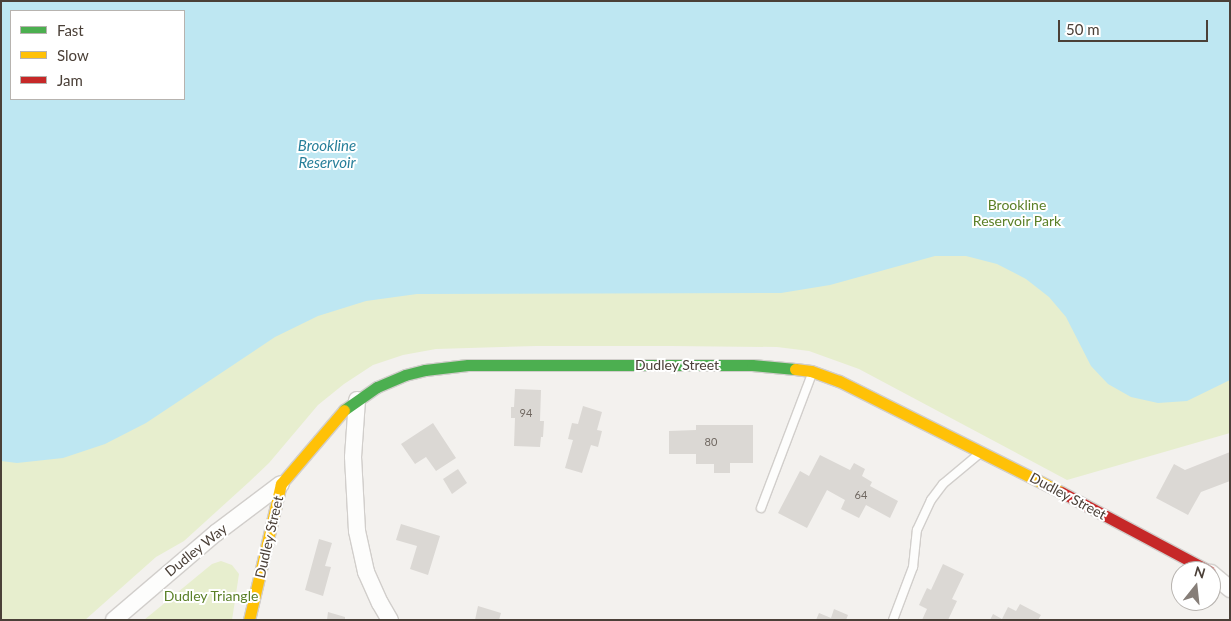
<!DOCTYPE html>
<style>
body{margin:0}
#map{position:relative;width:1231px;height:621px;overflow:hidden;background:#f3f1ee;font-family:Lato,sans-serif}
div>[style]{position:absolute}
.green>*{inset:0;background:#e7eece}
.water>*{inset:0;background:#bee7f2}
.building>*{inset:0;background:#dbd8d4}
.roads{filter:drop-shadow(1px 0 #d1cecb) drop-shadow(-1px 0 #d1cecb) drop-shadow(0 1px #d1cecb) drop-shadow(0 -1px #d1cecb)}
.lane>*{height:8px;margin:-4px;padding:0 4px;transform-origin:4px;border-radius:4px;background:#fdfdfc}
.street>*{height:16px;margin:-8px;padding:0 8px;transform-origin:8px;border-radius:8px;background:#fdfdfc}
.fast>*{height:11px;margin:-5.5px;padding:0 5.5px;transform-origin:5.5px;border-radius:5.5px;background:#4caf50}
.slow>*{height:11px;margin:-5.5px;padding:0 5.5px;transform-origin:5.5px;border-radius:5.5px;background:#ffc107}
.jam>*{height:11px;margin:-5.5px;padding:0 5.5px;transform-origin:5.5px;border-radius:5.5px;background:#c62828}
span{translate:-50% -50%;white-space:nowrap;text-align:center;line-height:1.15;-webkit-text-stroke:4px #fff;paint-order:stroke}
.number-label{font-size:11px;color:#706861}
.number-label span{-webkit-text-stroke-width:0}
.park-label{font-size:14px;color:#5b8028}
.street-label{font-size:14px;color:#4b4038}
.water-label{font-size:15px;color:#277f9a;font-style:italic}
.frame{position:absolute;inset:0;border:2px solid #4b4038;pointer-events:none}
.legend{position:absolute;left:10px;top:10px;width:175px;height:90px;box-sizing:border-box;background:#fff;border:1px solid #b7b3af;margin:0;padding:6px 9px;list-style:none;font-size:15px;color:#4b4038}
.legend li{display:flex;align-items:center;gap:10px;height:25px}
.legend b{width:25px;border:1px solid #b7b3af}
.north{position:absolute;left:1171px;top:561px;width:50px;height:50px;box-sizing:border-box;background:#fff;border:1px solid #b7b3af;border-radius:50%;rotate:16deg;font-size:14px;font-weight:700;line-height:20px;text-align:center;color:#4b4038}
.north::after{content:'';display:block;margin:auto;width:18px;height:22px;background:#867e78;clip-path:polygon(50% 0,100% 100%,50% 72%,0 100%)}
.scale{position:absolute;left:1058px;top:20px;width:150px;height:22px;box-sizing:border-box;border:2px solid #4b4038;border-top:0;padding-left:6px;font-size:15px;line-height:18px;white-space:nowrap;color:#4b4038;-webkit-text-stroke:4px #fff;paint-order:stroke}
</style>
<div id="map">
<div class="green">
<i style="clip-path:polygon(evenodd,1px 1px,1230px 1px,1230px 433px,1067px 480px,859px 369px,809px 351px,777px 347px,671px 346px,536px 346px,436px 349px,403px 355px,373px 365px,344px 384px,318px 405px,269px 463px,249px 482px,184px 541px,156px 557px,85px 620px,1px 620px,1px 1px,11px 11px,184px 11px,184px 99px,11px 99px,11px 11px)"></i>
<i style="clip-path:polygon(221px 561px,232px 565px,239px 574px,232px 620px,144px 620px,212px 564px)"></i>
</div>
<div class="water">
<i style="clip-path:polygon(evenodd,1px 1px,1230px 1px,1230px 380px,1187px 401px,1158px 403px,1131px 397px,1108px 384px,1091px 366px,1066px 317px,1049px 297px,1026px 279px,997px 264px,966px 256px,935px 256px,830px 285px,781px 293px,417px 294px,366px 301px,318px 316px,275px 337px,146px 423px,105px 444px,63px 458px,17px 463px,1px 461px,1px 1px,11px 11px,184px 11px,184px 99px,11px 99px,11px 11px)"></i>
</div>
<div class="building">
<i style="clip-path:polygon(515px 389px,541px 390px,540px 421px,544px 421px,543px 437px,541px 437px,540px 447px,514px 446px,515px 418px,511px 418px,511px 407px,514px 407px)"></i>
<i style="clip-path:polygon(583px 406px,602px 412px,597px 430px,602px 431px,598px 447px,591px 445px,582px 473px,565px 468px,573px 440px,568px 439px,572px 423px,578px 424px)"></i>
<i style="clip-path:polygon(433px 423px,456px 458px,436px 471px,426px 457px,415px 464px,401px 444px)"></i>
<i style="clip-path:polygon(696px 425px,753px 425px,753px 463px,730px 463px,730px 473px,714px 473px,714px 464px,696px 464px,696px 454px,669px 454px,669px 431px,696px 430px)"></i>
<i style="clip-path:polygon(1230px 452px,1230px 481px,1201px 492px,1188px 515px,1156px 498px,1174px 464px,1185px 470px)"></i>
<i style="clip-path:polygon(820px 455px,850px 470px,854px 463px,865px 469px,862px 476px,872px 482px,870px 486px,898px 501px,890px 518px,866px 505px,859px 518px,841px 509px,845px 500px,827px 490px,807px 528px,778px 513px,800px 471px,809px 476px)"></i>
<i style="clip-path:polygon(458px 469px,467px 483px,452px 494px,443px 479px)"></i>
<i style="clip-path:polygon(401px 524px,440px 536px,428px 575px,410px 569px,417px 546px,396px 540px)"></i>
<i style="clip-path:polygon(319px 539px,332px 543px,325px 566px,331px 567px,323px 596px,305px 590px)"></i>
<i style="clip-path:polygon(943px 564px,964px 574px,952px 599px,957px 601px,948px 620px,922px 620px,927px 609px,919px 605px,927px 588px,931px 590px)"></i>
<i style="clip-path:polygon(1020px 604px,1041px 615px,1038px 620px,990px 620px,993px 614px,1002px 619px,1008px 607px,1016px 611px)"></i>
<i style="clip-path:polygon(478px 606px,501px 613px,499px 620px,475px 620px)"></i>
<i style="clip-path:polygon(834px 609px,848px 615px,846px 620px,816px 620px,819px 613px,831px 618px)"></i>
<i style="clip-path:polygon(328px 612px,345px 617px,345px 620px,327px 620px)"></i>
</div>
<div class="roads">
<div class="lane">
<i style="left:761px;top:508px;width:143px;rotate:-69.2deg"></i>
<i style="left:893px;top:620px;width:57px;rotate:-69.3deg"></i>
<i style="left:913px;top:567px;width:37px;rotate:-84deg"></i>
<i style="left:917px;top:530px;width:33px;rotate:-65deg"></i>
<i style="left:931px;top:500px;width:20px;rotate:-53deg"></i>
<i style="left:943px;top:484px;width:47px;rotate:-39.8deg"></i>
</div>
<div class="street">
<i style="left:357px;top:400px;width:57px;rotate:94deg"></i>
<i style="left:353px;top:457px;width:74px;rotate:86.9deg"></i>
<i style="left:357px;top:531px;width:42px;rotate:77.6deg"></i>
<i style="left:366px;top:572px;width:34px;rotate:66deg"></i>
<i style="left:380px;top:603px;width:20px;rotate:60deg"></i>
<i style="left:1211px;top:573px;width:25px;rotate:40deg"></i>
<i style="left:114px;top:620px;width:134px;rotate:-40.5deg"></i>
<i style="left:216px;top:533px;width:81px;rotate:-37deg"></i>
</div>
<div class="fast">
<i style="left:344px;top:410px;width:40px;rotate:-34.9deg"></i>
<i style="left:377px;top:387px;width:30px;rotate:-23deg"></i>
<i style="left:405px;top:375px;width:21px;rotate:-14deg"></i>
<i style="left:425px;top:370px;width:43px;rotate:-6.6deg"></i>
<i style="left:468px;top:365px;width:284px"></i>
<i style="left:752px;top:365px;width:43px;rotate:5.3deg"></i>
</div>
<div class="slow">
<i style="left:795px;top:369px;width:16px;rotate:7deg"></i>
<i style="left:811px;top:371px;width:30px;rotate:20deg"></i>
<i style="left:839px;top:381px;width:248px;rotate:26.6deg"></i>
<i style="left:249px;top:620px;width:140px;rotate:-76.8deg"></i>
<i style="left:281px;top:484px;width:97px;rotate:-49.6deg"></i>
</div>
<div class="jam">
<i style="left:1061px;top:492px;width:168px;rotate:28.1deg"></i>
</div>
</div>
<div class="number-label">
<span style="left:526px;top:413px">94</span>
<span style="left:711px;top:442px">80</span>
<span style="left:861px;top:495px">64</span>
</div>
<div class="park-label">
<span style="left:1017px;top:213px">Brookline<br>Reservoir Park</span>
<span style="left:211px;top:596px">Dudley Triangle</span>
</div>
<div class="street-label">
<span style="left:677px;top:365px">Dudley Street</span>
<span style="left:1068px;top:496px;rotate:28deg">Dudley Street</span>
<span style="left:269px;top:537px;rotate:-77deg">Dudley Street</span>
<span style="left:196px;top:550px;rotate:-39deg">Dudley Way</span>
</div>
<div class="water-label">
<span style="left:327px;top:154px">Brookline<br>Reservoir</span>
</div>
<div class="frame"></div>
<ul class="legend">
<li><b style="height:6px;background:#4caf50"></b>Fast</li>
<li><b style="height:6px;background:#ffc107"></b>Slow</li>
<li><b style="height:6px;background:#c62828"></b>Jam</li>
</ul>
<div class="north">N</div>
<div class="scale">50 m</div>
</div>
